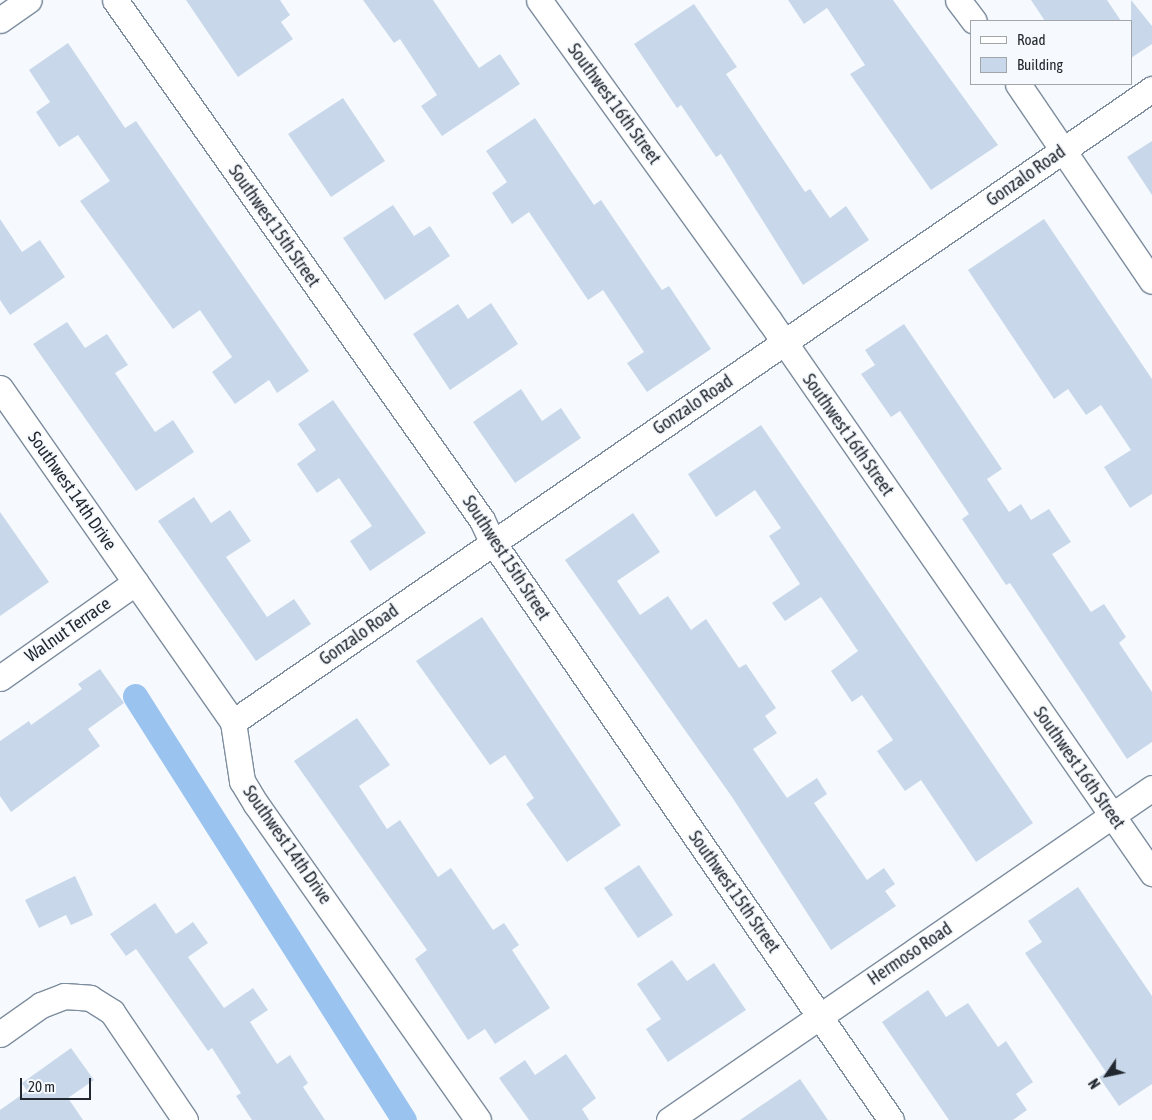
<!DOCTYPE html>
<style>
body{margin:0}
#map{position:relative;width:1152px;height:1120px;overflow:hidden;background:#f6fafe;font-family:"Asap Condensed",sans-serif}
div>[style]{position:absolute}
.canal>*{height:25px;margin:-12.5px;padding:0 12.5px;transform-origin:12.5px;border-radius:12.5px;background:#9bc3f0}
.building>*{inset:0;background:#c8d8ea}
.roads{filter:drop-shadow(1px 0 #7e8d9e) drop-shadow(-1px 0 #7e8d9e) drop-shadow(0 1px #7e8d9e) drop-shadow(0 -1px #7e8d9e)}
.minor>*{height:25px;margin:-12.5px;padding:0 12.5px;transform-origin:12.5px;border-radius:12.5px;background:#fff}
span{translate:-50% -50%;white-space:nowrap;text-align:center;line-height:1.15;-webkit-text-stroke:4px #f6fafe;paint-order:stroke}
.street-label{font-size:18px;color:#22282f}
.legend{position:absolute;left:970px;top:20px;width:162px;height:65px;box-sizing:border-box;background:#f6fafe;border:1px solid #a1a6ab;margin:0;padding:6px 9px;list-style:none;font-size:15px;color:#22282f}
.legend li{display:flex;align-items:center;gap:10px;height:25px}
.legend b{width:25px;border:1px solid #a1a6ab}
.north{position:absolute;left:1082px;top:1050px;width:50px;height:50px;-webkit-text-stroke:4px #f6fafe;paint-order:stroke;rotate:236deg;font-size:14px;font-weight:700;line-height:20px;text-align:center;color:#22282f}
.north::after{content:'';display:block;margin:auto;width:18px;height:22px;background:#22282f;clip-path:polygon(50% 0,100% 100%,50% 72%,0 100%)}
.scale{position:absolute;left:20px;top:1078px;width:71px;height:22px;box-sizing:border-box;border:2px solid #22282f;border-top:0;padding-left:6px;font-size:15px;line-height:18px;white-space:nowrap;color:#22282f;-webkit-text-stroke:4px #f6fafe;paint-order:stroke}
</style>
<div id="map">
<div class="canal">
<i style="left:135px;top:696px;width:502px;rotate:57.61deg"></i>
</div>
<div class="building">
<i style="clip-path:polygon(186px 0,280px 0,290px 15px,281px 22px,293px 39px,238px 77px)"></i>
<i style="clip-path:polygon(363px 0,433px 0,479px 68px,500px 54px,520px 84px,442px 136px,421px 106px,437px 95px,400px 39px,394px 43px)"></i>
<i style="clip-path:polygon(788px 0,893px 0,998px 145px,931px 190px,850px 74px,865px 65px,827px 8px,804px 24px)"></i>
<i style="clip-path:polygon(1031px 0,1107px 0,1121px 21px,1045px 21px)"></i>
<i style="clip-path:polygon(1131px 0,1152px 26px,1152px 44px,1131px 58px)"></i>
<i style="clip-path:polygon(694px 4px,737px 67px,726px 74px,805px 192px,810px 189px,830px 218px,846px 206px,869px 240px,803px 285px,721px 154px,716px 157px,681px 105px,677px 108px,634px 44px)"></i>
<i style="clip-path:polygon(68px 43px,125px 128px,136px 121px,309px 371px,277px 393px,269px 380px,235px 404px,212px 372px,232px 357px,200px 310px,173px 329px,80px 201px,110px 181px,78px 135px,59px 147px,36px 112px,50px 102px,29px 70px)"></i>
<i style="clip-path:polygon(343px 98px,385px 161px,331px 197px,288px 134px)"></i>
<i style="clip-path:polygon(535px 118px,594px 205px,601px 200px,662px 290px,669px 286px,711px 349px,647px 392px,627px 363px,644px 352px,603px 290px,588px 300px,529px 212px,512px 224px,492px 193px,507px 182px,486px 151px)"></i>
<i style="clip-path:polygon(1152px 141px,1152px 195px,1127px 157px)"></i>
<i style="clip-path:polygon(393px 205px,414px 236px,430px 226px,450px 256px,385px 300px,343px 238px)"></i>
<i style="clip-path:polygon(0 219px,22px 252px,40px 240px,65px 277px,10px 315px,0 300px)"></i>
<i style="clip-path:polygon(1044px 219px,1152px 379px,1152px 494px,1130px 508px,1104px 467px,1131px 450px,1101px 405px,1086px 415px,1068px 389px,1054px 399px,968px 270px)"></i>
<i style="clip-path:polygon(491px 303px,518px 344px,450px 390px,413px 334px,458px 304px,468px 319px)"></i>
<i style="clip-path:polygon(67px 322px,85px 348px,107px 334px,128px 365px,115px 373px,155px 432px,173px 420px,194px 452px,136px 491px,33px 344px)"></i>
<i style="clip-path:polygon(904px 324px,1002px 469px,987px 479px,1009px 512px,1021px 504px,1031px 520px,1049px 509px,1071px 542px,1052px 554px,1091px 612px,1104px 604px,1126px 637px,1119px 643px,1152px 692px,1152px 742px,1127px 759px,1010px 583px,1006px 585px,962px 519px,969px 514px,900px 411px,891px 417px,861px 374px,875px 365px,865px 350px)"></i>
<i style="clip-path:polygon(521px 389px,542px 421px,561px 408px,581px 438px,515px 483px,473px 422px)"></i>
<i style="clip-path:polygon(333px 400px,426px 533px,370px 571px,350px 541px,372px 526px,339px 478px,317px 493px,297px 464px,316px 450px,298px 424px)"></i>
<i style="clip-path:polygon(761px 425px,1033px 823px,976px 862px,921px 780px,905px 791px,877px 751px,893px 740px,862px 695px,852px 702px,831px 671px,858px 651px,821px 597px,785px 621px,772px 603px,800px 584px,769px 536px,781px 528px,755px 490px,716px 517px,688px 474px)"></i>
<i style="clip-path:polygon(194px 497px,211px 523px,230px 510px,251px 541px,226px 557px,267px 617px,294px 599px,311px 624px,256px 661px,158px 521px)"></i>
<i style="clip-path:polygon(0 512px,49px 582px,0 616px)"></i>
<i style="clip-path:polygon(633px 513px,660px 552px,617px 581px,640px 615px,668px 596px,691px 630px,706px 619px,739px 668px,746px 664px,776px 708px,765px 716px,777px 733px,753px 749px,787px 798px,817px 778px,827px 794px,814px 803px,867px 880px,884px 868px,895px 884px,885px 891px,896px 906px,831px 950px,732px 797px,565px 560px)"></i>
<i style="clip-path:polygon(482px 617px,621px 825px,567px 862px,526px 804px,534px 798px,505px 755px,490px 765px,416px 661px)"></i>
<i style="clip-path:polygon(100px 669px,124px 703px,88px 729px,100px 746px,11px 812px,0 796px,0 741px,29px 721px,31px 725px,82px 689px,78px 684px)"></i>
<i style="clip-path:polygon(357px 718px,390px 765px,359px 786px,387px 829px,400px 820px,438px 877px,451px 868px,493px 930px,504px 923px,519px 945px,512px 950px,550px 1008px,495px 1044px,485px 1029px,468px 1040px,415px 959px,427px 950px,294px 761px)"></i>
<i style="clip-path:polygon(639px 865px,673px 915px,638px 938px,604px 888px)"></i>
<i style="clip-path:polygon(75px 876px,93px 915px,71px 925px,66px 915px,39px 928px,25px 900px)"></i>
<i style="clip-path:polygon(1078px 887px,1152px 996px,1152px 1084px,1119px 1106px,1099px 1077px,1106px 1072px,1025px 953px,1042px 942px,1028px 921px)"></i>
<i style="clip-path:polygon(155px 903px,176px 934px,193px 922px,208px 943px,188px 957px,224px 1008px,253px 988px,268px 1010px,250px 1022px,277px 1064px,290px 1055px,308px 1083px,303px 1087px,325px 1120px,252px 1120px,236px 1096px,241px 1093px,212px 1048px,208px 1051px,136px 949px,126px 956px,110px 934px)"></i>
<i style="clip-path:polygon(672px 960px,687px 981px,714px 963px,746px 1010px,668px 1062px,646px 1029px,661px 1019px,637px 984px)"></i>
<i style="clip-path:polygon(928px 990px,946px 1017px,968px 1003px,998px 1047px,1006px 1041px,1033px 1082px,1016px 1094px,1027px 1110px,1013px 1120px,949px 1120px,882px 1022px)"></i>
<i style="clip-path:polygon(71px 1048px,94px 1080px,68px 1098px,83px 1120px,0 1120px,0 1110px,27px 1091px,22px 1083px)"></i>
<i style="clip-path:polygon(566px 1054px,596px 1098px,582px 1109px,589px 1120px,529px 1120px,499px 1078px,525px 1060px,535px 1075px)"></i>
<i style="clip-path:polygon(800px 1079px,828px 1120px,740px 1120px)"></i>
</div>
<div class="roads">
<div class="minor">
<i style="left:115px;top:0;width:636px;rotate:54.79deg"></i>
<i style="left:482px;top:520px;width:23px;rotate:65deg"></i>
<i style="left:492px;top:541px;width:703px;rotate:55.43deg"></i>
<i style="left:539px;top:0;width:394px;rotate:54.3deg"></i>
<i style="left:769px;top:320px;width:673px;rotate:55.29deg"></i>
<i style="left:958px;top:0;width:26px;rotate:53deg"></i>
<i style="left:0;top:20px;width:35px;rotate:-35deg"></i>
<i style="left:1018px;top:84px;width:238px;rotate:55.8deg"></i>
<i style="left:0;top:388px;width:407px;rotate:55.1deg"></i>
<i style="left:233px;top:722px;width:60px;rotate:81.3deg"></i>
<i style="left:242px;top:781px;width:27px;rotate:59deg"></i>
<i style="left:256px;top:804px;width:386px;rotate:54.9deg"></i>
<i style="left:0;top:678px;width:166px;rotate:-35.2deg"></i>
<i style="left:233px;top:722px;width:1116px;rotate:-34.56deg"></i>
<i style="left:0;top:1034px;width:50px;rotate:-35.3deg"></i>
<i style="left:41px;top:1005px;width:25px;rotate:-21deg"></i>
<i style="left:64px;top:996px;width:26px;rotate:4deg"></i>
<i style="left:90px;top:998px;width:26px;rotate:32deg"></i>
<i style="left:112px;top:1012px;width:130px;rotate:55.9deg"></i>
<i style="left:669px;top:1120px;width:586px;rotate:-34.5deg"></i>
</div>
</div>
<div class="street-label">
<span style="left:614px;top:104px;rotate:54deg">Southwest 16th Street</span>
<span style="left:1026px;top:176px;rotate:-35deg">Gonzalo Road</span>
<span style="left:274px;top:226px;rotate:55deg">Southwest 15th Street</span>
<span style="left:693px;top:405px;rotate:-34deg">Gonzalo Road</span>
<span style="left:848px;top:435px;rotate:55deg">Southwest 16th Street</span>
<span style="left:72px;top:491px;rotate:55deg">Southwest 14th Drive</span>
<span style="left:506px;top:558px;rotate:57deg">Southwest 15th Street</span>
<span style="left:68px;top:630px;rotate:-35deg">Walnut Terrace</span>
<span style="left:359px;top:635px;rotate:-35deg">Gonzalo Road</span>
<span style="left:1079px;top:768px;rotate:55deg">Southwest 16th Street</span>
<span style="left:287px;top:845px;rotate:55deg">Southwest 14th Drive</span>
<span style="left:734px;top:892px;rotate:55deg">Southwest 15th Street</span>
<span style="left:910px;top:954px;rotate:-34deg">Hermoso Road</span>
</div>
<ul class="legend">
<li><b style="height:6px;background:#fff"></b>Road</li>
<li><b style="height:14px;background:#c8d8ea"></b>Building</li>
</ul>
<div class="north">N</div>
<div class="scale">20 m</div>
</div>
